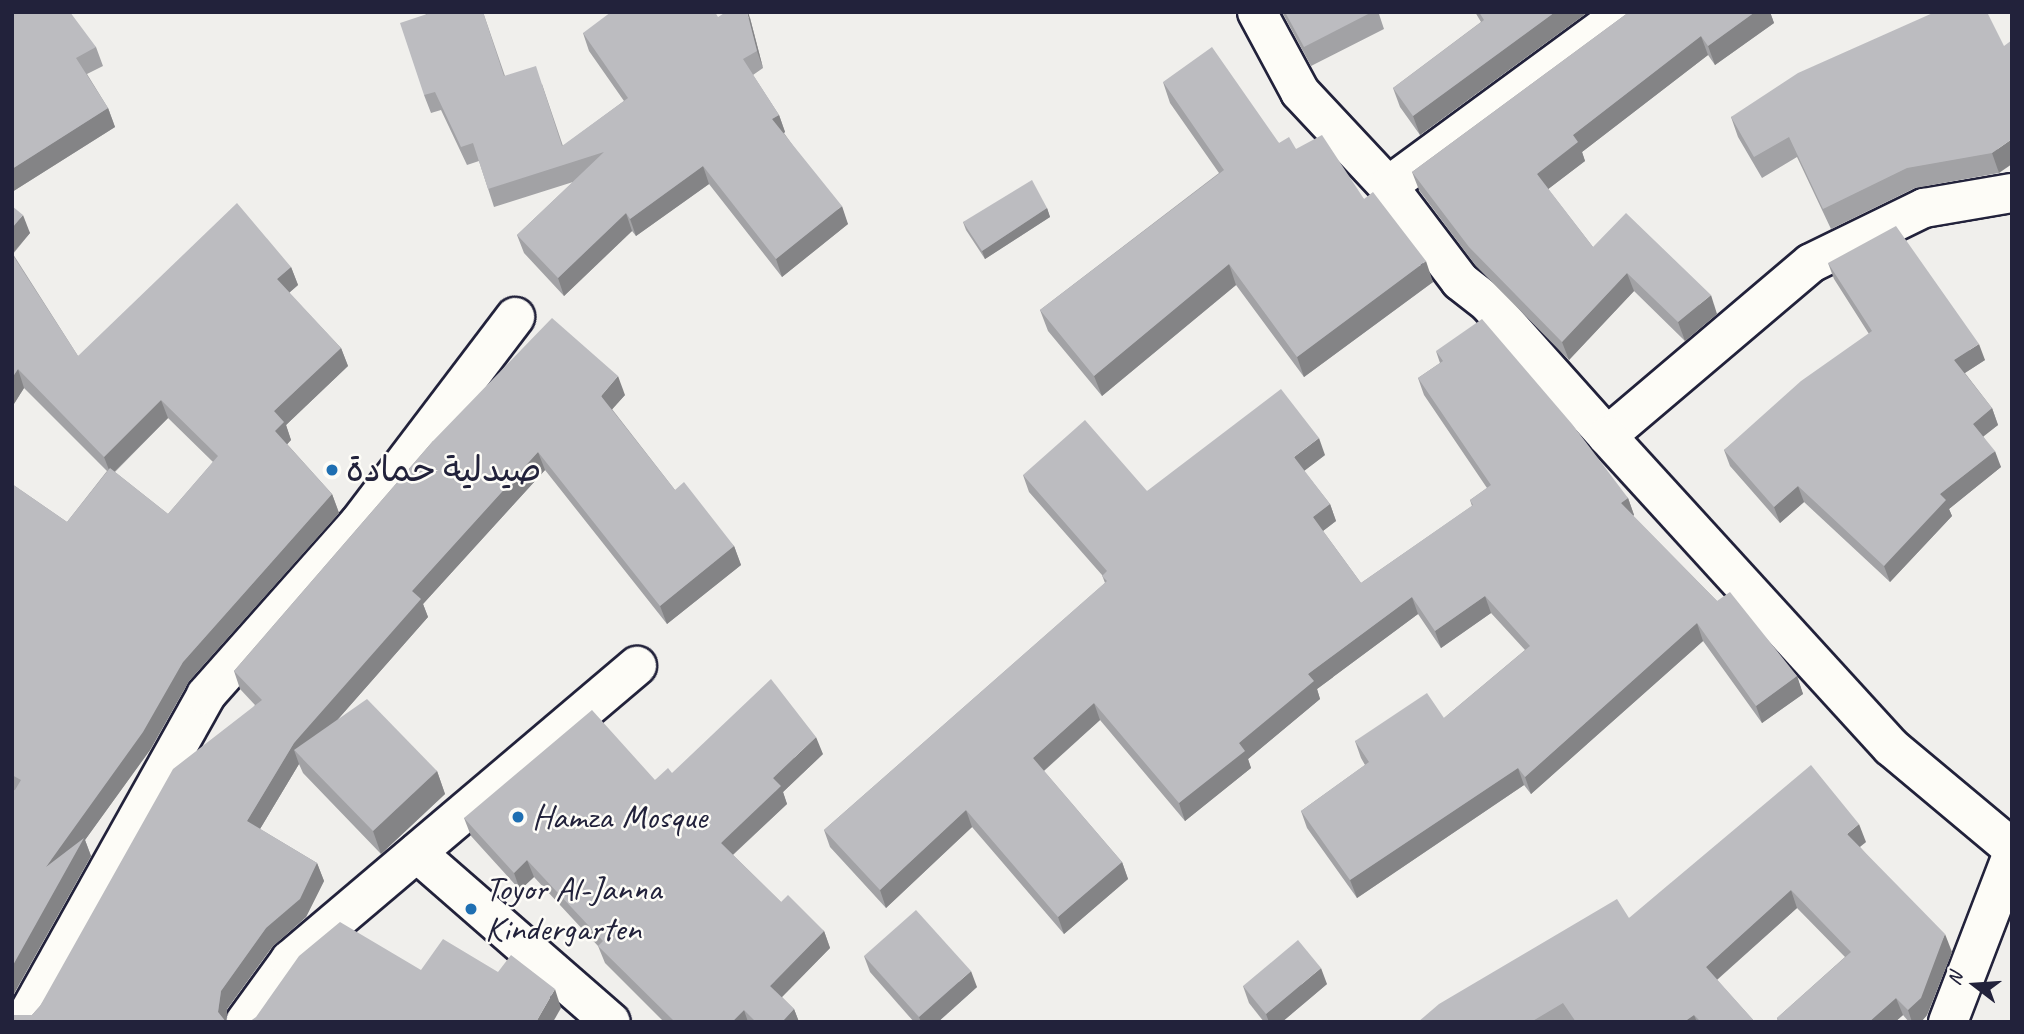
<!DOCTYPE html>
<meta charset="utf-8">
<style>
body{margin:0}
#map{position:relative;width:2024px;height:1034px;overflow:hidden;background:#f0efec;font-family:Caveat,"Playpen Sans Arabic",sans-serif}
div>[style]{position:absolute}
.roads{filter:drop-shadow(2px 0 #22223b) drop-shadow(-2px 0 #22223b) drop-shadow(0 2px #22223b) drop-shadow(0 -2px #22223b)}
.minor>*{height:38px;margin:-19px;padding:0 19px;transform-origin:19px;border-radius:19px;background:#fdfcf7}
.wall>*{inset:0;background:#a2a2a5}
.shaded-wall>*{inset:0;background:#848486}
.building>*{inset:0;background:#bcbcc0}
.dots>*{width:19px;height:19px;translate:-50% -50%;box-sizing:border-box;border:4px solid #fdfcf7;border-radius:50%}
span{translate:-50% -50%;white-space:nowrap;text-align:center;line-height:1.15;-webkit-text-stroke:5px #fdfcf7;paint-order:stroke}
.poi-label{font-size:35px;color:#22223b}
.left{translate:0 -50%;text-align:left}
.frame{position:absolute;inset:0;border:14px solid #22223b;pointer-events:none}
.north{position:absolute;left:1940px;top:950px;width:70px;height:70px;-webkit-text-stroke:5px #fdfcf7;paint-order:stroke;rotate:287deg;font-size:19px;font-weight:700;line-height:28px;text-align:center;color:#22223b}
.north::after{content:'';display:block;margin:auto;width:24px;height:32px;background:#22223b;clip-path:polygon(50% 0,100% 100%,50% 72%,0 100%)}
</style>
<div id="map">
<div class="roads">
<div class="minor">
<i style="left:1257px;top:12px;width:91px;rotate:61.7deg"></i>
<i style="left:1300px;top:92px;width:129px;rotate:46.9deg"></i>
<i style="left:1388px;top:186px;width:119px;rotate:52.8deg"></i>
<i style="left:1460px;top:281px;width:37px;rotate:38deg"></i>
<i style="left:1489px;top:304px;width:177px;rotate:48.2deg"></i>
<i style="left:1607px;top:436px;width:267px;rotate:-40.3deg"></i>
<i style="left:1811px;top:263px;width:126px;rotate:-26deg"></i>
<i style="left:1924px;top:208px;width:89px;rotate:-9.7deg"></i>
<i style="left:1388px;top:186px;width:294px;rotate:-36.3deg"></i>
<i style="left:1607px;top:436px;width:421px;rotate:47.6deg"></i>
<i style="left:1891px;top:747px;width:158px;rotate:39.9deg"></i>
<i style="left:417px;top:853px;width:257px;rotate:41.1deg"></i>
<i style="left:28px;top:1014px;width:365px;rotate:-60.8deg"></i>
<i style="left:206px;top:695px;width:229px;rotate:-48.4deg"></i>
<i style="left:358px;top:524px;width:260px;rotate:-52.8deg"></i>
<i style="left:245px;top:1022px;width:77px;rotate:-54deg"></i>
<i style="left:290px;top:960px;width:455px;rotate:-40.3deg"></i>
<i style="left:1948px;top:1022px;width:179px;rotate:-69deg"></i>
</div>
</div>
<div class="wall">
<i style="clip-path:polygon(12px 12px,96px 47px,103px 66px,87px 74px,108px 108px,115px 127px,12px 192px)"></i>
<i style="clip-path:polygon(425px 12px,483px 12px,505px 76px,542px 84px,563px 146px,624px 101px,589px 51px,583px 33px,718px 17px,750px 18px,763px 68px,753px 75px,779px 115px,785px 132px,784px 133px,848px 224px,782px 277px,709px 184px,636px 236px,632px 231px,564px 296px,524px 253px,517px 235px,573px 182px,494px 207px,479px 161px,467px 165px,441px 110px,431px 113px,424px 95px,426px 15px)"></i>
<i style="clip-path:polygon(1282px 12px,1381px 12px,1379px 14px,1384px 29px,1311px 66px)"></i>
<i style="clip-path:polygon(1475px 12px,1588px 12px,1420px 135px,1400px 107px,1393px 88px,1481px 22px)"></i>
<i style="clip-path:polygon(1629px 12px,1770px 12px,1774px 23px,1715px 65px,1708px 55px,1582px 152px,1585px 161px,1548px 189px,1593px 247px,1717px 314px,1685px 341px,1634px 291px,1569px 360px,1476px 266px,1419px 190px,1412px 172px)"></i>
<i style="clip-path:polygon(1987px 12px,1999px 173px,1915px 188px,1831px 229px,1797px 157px,1762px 178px,1738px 137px,1731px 117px)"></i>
<i style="clip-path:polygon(1163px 82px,1279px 143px,1296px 149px,1364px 199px,1433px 282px,1304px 377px,1236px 285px,1102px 396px,1048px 331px,1040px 310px,1219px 173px,1170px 103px)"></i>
<i style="clip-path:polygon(evenodd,12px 206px,30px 233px,13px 254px,78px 356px,291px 267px,298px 285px,289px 293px,341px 348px,348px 366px,286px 425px,291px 440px,287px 444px,332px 494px,339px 513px,189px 681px,150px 750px,85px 840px,91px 856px,12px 997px,12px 795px,15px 791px,12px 789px,12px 484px,67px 522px,107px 471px,24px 388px,12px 407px,12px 206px,168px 418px,213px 462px,168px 514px,115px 472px,168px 418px)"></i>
<i style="clip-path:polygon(1047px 208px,1050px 217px,985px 259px,966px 230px,963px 222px)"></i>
<i style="clip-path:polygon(1828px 263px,1985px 360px,1965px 373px,1992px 408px,1998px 425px,1983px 436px,2001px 467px,1949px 509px,1952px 516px,1890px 582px,1804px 502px,1780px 523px,1730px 466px,1724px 450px,1869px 334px,1834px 279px)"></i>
<i style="clip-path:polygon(1436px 351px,1628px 498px,1634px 515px,1633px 516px,1717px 601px,1797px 676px,1803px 694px,1762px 723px,1703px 641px,1531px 794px,1524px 785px,1357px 898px,1307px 828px,1301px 811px,1365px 765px,1361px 758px,1355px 741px,1444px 718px,1525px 650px,1491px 613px,1441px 648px,1418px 614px,1317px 689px,1320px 699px,1248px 759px,1251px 768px,1185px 821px,1100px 720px,1044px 771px,1122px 862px,1128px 879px,1064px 934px,972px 827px,886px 908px,830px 847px,824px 830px,1105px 583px,1102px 575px,1029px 492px,1023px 475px,1147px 491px,1325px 455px,1304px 471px,1330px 504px,1336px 521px,1323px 531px,1361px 583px,1472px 506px,1470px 500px,1487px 488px,1424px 395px,1418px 378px,1440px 363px)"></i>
<i style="clip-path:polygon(625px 395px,612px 409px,675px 490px,734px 546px,741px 565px,667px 624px,545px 470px,423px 604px,428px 617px,338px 719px,437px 771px,445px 794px,381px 854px,303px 773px,299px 764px,260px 829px,317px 863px,324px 881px,306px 917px,272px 947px,227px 1009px,226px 1022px,32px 1015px,40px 1006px,255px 705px,240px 689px,234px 671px,433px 441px)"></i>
<i style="clip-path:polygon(823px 754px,783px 792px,787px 804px,733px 855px,781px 902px,824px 931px,830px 948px,782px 997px,794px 1009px,799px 1022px,664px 1022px,605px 963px,598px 946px,534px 877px,520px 890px,471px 836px,464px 818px,655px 780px,672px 773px)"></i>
<i style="clip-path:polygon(1866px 842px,1860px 847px,1952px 952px,1927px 1015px,1921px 1022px,1909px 1022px,1903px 1015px,1895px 1022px,1778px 1022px,1777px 1018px,1845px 957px,1797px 908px,1717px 980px,1755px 1022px,1570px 1022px,1569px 1020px,1567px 1022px,1418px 1022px,1629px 918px)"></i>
<i style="clip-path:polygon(864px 956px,977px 987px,938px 1022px,914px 1022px,870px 972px)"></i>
<i style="clip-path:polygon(1327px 984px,1282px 1022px,1264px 1022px,1249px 1003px,1243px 986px)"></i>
</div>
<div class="shaded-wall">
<i style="clip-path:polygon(747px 12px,748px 12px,750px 18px,763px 68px,757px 51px)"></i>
<i style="clip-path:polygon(1555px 12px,1588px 12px,1420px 135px,1413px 116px)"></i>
<i style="clip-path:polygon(1755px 12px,1770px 12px,1774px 23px,1715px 65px,1708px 46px)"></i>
<i style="clip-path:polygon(1701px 36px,1708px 55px,1582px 152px,1585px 161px,1543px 193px,1537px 174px,1573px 135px)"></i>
<i style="clip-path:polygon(108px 108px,115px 127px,12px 192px,12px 169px)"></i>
<i style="clip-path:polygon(779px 115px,785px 132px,779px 136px,772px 119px)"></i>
<i style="clip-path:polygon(2012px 139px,2012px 164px,1999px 173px,1992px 153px)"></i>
<i style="clip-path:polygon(703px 166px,709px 184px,636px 236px,630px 219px)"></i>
<i style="clip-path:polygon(842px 206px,848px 224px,782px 277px,776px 259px)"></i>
<i style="clip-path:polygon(1047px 208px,1050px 217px,985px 259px,982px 251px)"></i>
<i style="clip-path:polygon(626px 213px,632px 231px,564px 296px,558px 278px)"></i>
<i style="clip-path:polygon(23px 215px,30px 233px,12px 254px,12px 228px)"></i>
<i style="clip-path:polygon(1426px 261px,1433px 282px,1304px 377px,1297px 357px)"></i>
<i style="clip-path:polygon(1229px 264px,1236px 285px,1102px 396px,1094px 376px)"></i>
<i style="clip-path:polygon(291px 267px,298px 285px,283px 298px,277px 279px)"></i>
<i style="clip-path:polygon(1627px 273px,1634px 291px,1569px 360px,1562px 342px)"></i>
<i style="clip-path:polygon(1711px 295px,1717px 314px,1685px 341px,1678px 322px)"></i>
<i style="clip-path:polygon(1979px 344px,1985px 360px,1960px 376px,1954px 360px)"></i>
<i style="clip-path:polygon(341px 348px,348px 366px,286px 425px,291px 440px,282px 450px,275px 431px,274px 411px)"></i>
<i style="clip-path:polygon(18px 369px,24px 388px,12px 407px,12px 378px)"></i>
<i style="clip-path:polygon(618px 376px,625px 395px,608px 414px,601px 396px)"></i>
<i style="clip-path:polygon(161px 400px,168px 418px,111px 475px,104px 457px)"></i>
<i style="clip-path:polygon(1992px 408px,1998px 425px,1979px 440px,1973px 424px)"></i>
<i style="clip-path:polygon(1319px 438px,1325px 455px,1300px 474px,1294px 457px)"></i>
<i style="clip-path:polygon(1995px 451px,2001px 467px,1949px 509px,1952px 516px,1890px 582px,1884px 566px,1940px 494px)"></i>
<i style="clip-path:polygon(538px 452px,545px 470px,423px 604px,428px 617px,303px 759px,294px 750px,299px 764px,254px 839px,247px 821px,294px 743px,412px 591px)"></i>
<i style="clip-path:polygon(1798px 486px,1804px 502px,1780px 523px,1774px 507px)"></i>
<i style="clip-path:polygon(332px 494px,339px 513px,189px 681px,150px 750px,85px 840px,91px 856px,12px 997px,12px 967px,46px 867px,183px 662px)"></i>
<i style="clip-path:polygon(1628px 498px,1634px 515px,1627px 520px,1621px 503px)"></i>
<i style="clip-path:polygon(1330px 504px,1336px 521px,1319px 534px,1313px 517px)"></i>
<i style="clip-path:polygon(734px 546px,741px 565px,667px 624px,660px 606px)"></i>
<i style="clip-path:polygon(1485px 596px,1491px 613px,1441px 648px,1435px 631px)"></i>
<i style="clip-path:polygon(1412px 597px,1418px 614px,1317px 689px,1320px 699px,1248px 759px,1251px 768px,1185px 821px,1179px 803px,1308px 674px)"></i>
<i style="clip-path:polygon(1697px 623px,1703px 641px,1531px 794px,1525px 777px)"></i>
<i style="clip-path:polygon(1797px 676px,1803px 694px,1762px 723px,1756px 706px)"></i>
<i style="clip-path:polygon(1094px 703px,1100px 720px,1039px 775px,1033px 758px)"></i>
<i style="clip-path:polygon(816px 737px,823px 754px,783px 792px,787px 804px,727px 860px,721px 843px,773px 778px)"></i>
<i style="clip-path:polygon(1518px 768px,1524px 785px,1357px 898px,1350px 880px)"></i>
<i style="clip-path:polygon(437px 771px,445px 794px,381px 854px,373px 831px)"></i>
<i style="clip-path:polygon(966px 810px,972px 827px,886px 908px,880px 890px)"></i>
<i style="clip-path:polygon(1859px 824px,1866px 842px,1854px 851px,1847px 834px)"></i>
<i style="clip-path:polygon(527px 860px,534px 877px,520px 890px,514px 873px)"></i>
<i style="clip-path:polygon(1122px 862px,1128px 879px,1064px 934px,1058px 917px)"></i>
<i style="clip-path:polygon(317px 863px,324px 881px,306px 917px,272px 947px,227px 1009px,226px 1022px,218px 1012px,221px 991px,266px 928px)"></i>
<i style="clip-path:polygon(1791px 890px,1797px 908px,1712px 984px,1706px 967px)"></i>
<i style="clip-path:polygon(824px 931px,830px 948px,776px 1003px,770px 986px)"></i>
<i style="clip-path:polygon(1945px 934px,1952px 952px,1927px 1015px,1921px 1022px,1912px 1022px,1908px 1010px)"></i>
<i style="clip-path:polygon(1321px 968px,1327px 984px,1282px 1022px,1269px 1022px,1266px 1014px)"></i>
<i style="clip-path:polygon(971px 971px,977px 987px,938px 1022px,921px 1022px,919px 1017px)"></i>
<i style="clip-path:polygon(555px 989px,561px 1008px,553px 1022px,536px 1022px)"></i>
<i style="clip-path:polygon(1896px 998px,1903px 1015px,1895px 1022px,1869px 1022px)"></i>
<i style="clip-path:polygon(794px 1009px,799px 1022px,782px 1022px)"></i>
<i style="clip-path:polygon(744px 1010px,748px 1022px,732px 1022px)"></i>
<i style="clip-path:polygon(1694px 1015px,1697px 1022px,1684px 1022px)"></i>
</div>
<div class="building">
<i style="clip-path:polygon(12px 12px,70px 12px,96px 47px,76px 58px,108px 108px,12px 169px)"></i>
<i style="clip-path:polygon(426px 12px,483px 12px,504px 76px,536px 66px,562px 146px,628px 98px,583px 33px,611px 12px,715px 12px,718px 17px,726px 12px,747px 12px,757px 51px,743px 59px,779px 115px,772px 119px,842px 206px,776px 259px,703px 166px,630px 219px,626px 213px,558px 278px,517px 235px,604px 152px,488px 189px,473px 143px,461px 147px,435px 92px,424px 95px,400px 23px,427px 14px)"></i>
<i style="clip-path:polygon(1285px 12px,1372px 12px,1304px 47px)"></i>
<i style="clip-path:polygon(1479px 12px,1555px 12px,1413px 116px,1393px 88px,1484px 20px)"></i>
<i style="clip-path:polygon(1629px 12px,1755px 12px,1708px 46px,1701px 36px,1573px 135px,1578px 142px,1537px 174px,1593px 247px,1626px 213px,1711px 295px,1678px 322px,1627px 273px,1562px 342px,1469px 247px,1412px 172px)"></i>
<i style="clip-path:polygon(1935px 12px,1987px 12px,2004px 46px,2012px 40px,2012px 139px,1992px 153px,1907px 168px,1823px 209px,1789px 137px,1754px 157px,1731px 117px,1798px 73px)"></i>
<i style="clip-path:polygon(1212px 47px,1279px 143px,1289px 137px,1296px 149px,1322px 135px,1364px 199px,1373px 192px,1426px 261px,1297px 357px,1229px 264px,1094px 376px,1040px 310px,1224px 170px,1163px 82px)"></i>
<i style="clip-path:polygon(1032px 180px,1047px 208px,982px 251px,963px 222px)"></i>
<i style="clip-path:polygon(237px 203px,291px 267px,277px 279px,341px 348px,274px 411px,284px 422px,275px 431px,332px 494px,183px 662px,143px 732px,46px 867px,84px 838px,12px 967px,12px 795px,21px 780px,12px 775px,12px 484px,67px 522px,110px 468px,168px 514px,218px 456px,161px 400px,104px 457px,18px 369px,12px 378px,12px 254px,78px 356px)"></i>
<i style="clip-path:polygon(12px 206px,23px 215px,12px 228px)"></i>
<i style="clip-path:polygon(1896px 226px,1979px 344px,1954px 360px,1992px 408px,1973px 424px,1995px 451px,1940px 494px,1946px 500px,1884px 566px,1798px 486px,1774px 507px,1724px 450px,1801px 381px,1872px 331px,1828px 263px)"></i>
<i style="clip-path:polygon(552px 318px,618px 376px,601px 396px,675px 490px,684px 482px,734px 546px,660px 606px,538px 452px,412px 591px,421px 599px,294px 743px,247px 821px,317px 863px,300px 899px,266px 928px,221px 991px,218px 1012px,226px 1022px,228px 1022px,12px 1022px,12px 1015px,32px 1015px,40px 1006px,173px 769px,262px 700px,234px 671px,433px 441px)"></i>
<i style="clip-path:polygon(1482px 319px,1572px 424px,1628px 498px,1621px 503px,1717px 601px,1730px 592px,1797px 676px,1756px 706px,1697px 623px,1525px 777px,1518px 768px,1350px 880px,1301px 811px,1369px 762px,1355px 741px,1427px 693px,1444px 718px,1530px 646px,1485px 596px,1435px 631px,1412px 597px,1308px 674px,1314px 681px,1239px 743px,1245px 751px,1179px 803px,1094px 703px,1033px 758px,1122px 862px,1058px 917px,966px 810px,880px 890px,824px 830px,1107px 581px,1102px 576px,1107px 571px,1023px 475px,1085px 420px,1147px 491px,1281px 389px,1319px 438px,1294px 457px,1330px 504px,1313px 517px,1361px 583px,1473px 505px,1470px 500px,1491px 485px,1418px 378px,1443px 361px,1436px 351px)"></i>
<i style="clip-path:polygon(771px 679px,816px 737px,773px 778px,781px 786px,721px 843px,781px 902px,788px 895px,824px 931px,770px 986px,794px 1009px,782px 1022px,756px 1022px,744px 1010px,732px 1022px,675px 1022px,598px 946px,603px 941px,527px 860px,514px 873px,464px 818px,592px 710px,655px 780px,668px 768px,672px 773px)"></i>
<i style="clip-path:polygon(367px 699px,437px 771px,373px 831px,294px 750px)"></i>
<i style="clip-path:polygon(1811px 765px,1859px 824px,1847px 834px,1945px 934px,1921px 998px,1908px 1010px,1896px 998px,1869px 1022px,1780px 1022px,1777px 1018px,1851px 952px,1791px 890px,1706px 967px,1755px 1022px,1701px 1022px,1694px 1015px,1684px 1022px,1576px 1022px,1563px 1003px,1531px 1022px,1418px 1022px,1439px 1004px,1617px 899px,1629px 918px)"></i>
<i style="clip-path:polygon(916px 910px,971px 971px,919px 1017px,864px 956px)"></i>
<i style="clip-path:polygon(340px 922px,421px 970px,443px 939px,498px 972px,511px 955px,555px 989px,536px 1022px,249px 1022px,256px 1017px,299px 956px)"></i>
<i style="clip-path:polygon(1298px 940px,1321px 968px,1266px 1014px,1243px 986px)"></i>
</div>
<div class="dots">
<i style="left:332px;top:470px;background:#1f6fb2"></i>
<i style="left:518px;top:817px;background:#1f6fb2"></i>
<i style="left:471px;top:909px;background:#1f6fb2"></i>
</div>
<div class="poi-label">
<span class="left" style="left:346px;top:470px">صيدلية حمادة</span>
<span class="left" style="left:532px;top:817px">Hamza Mosque</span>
<span class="left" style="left:485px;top:909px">Toyor Al-Janna<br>Kindergarten</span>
</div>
<div class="frame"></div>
<div class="north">N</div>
</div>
